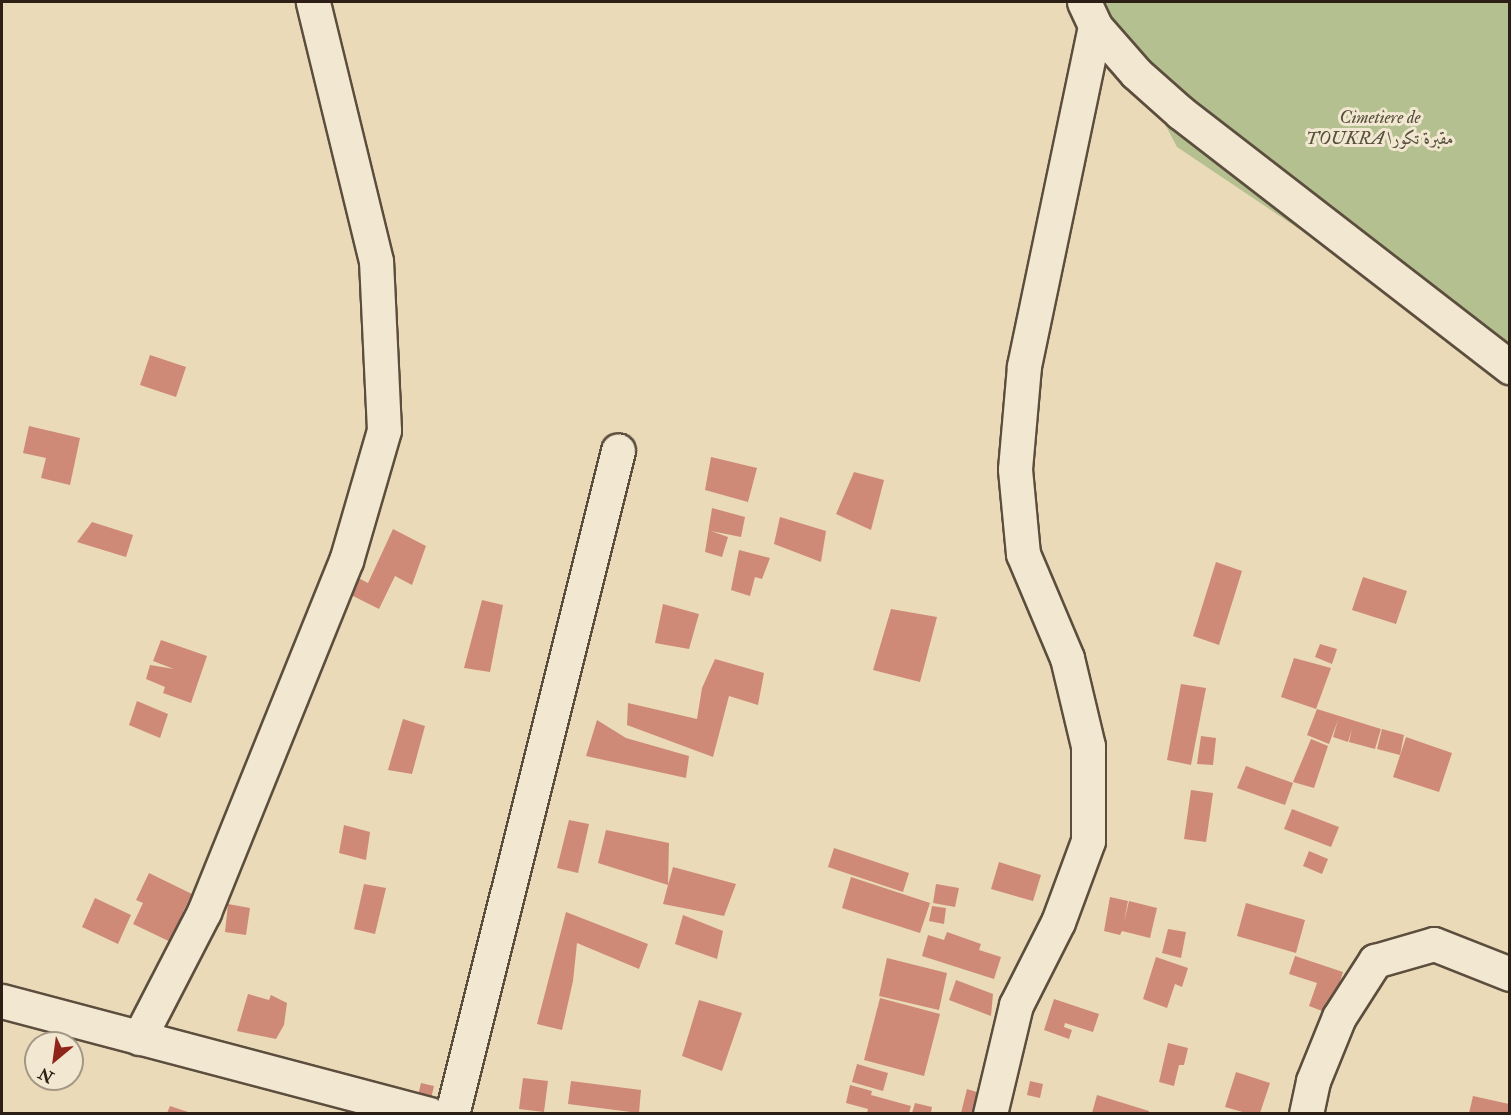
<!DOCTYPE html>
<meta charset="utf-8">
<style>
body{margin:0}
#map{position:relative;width:1511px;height:1115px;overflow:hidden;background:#ebdab8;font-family:"IM FELL Double Pica",Amiri,serif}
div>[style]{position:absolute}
.green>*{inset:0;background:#b5c091}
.building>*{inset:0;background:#ce8a77}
.roads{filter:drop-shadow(2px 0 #5c4e3e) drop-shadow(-2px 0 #5c4e3e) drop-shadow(0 2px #5c4e3e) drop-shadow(0 -2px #5c4e3e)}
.minor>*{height:33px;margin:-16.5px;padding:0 16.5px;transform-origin:16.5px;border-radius:16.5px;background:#f2e7d1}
span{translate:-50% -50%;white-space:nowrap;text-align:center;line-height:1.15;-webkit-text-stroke:6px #f2e7d1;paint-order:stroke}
.park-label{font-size:18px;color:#564f3b;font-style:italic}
.frame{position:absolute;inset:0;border:3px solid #2d1f16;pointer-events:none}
.north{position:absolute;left:24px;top:1031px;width:60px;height:60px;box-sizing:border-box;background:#f2e7d1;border:2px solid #a39786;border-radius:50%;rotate:209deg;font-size:16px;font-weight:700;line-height:24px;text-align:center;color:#2d1f16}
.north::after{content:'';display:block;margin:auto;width:21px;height:27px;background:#8f2418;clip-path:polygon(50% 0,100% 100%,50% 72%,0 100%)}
</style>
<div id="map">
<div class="green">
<i style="clip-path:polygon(1101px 2px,1509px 2px,1509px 370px,1177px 147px)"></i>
</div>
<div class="building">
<i style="clip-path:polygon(150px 355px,186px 367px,176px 397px,140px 385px)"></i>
<i style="clip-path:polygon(29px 426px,80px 438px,70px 485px,41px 478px,46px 458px,23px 453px)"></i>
<i style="clip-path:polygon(711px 457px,757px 468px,748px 502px,705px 490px)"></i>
<i style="clip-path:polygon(854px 472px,884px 480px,871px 530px,836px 514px)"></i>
<i style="clip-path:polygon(712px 508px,745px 517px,741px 537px,711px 531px,728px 537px,722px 557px,705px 552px)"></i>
<i style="clip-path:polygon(780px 517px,826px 531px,821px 562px,774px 544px)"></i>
<i style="clip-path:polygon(92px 522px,133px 535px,126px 557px,77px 542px)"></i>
<i style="clip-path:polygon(393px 529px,426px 546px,412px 585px,395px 576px,379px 609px,341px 590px,349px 573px,368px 583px)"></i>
<i style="clip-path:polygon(739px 550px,770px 558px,762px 579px,755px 577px,750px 596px,731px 590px)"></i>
<i style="clip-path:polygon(1216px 562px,1242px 571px,1219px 645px,1193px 636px)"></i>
<i style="clip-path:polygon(1363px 577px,1407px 591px,1396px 624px,1352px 610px)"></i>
<i style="clip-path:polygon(482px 600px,503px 605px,490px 672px,464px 668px)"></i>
<i style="clip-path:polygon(663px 604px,699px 614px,689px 649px,655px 643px)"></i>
<i style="clip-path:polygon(891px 609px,937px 617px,920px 682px,873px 670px)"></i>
<i style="clip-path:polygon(161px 640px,207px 656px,191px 703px,163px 693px,165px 687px,146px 679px,150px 665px,174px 669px,153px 661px)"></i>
<i style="clip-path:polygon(1320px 644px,1337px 649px,1332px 664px,1315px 657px)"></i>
<i style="clip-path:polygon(1294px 658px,1331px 668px,1316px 709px,1281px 697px)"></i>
<i style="clip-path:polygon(715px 659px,764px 673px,758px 705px,729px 696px,713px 757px,627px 725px,628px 703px,697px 719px,702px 688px)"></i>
<i style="clip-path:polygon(1181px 684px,1206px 688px,1191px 765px,1167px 760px)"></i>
<i style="clip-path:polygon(137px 701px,168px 714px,160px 738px,129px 725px)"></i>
<i style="clip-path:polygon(1317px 709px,1381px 729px,1375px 749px,1349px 742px,1352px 729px,1348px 742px,1333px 737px,1338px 720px,1329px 744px,1307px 735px)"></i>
<i style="clip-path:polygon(403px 719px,425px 726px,412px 774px,388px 770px)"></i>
<i style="clip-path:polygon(597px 720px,626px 738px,689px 756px,686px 778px,586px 756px)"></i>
<i style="clip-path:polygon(1382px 729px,1404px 735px,1400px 755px,1377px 749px)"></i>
<i style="clip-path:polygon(1201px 736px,1216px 738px,1213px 765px,1197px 764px)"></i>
<i style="clip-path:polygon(1406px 737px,1452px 753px,1439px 792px,1393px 777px)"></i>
<i style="clip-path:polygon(1311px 739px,1328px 746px,1314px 788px,1293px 782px)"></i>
<i style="clip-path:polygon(1246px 766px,1293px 783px,1285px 805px,1237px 788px)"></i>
<i style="clip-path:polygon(1191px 790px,1213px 793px,1206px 842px,1184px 839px)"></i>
<i style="clip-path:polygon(1292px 809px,1339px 827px,1331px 847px,1284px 829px)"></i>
<i style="clip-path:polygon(569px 820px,589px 824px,578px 873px,557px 868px)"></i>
<i style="clip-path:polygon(344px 825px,370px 832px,366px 860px,339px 853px)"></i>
<i style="clip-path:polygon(606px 830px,669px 843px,668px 885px,673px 867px,736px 884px,724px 916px,663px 904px,668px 885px,598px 863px)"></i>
<i style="clip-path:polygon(834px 848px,909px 873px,903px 892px,828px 867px)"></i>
<i style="clip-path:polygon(1309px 851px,1328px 859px,1322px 874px,1303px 866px)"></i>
<i style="clip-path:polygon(999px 862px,1041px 875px,1033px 901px,991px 889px)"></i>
<i style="clip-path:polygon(149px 873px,192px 894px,183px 912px,191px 920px,179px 946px,133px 924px,143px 903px,136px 900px)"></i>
<i style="clip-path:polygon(851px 877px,930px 903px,920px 933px,842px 908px)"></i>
<i style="clip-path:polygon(364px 884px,386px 888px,375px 934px,354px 929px)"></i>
<i style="clip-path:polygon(936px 884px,959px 888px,955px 907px,933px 903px)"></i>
<i style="clip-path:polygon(1110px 897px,1128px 901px,1124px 922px,1129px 901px,1157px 908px,1150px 938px,1122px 931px,1120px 935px,1104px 931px)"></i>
<i style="clip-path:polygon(95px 898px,131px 915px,118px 944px,82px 927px)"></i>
<i style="clip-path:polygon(1246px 903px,1305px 920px,1296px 953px,1237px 936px)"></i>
<i style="clip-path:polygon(228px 904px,250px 908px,246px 935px,225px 932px)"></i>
<i style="clip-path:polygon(932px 906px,946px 908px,944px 924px,929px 921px)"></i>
<i style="clip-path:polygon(566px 912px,648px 944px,639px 969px,577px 943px,573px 981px,562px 1030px,537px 1024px)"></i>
<i style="clip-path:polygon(683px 915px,723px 931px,717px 959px,675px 944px)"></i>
<i style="clip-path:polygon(1168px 929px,1186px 932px,1181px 958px,1162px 953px)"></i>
<i style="clip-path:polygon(947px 932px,981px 944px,979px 950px,1001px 957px,994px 979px,922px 956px,928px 935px,944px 940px)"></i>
<i style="clip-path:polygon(1295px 956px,1343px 972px,1330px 1014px,1309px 1006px,1317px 983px,1289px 974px)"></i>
<i style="clip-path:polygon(1156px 957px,1188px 968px,1182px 987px,1175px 984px,1167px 1008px,1143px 999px)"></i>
<i style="clip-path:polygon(887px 958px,947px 973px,939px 1010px,879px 996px)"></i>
<i style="clip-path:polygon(956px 980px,993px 994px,991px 1016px,949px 1000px)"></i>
<i style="clip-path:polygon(248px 994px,269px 1000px,271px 995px,287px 1003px,284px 1025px,276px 1039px,237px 1031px)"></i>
<i style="clip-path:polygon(880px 998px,940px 1014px,924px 1076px,864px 1060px)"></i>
<i style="clip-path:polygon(1054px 999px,1099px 1014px,1093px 1032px,1065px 1023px,1064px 1027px,1072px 1030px,1069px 1039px,1044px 1030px)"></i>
<i style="clip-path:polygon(699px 1000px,742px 1013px,722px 1071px,682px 1056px)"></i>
<i style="clip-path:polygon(1168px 1043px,1188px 1048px,1184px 1065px,1179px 1065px,1174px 1086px,1159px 1082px)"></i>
<i style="clip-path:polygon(857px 1064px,888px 1073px,883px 1091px,852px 1082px)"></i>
<i style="clip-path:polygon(1236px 1072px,1270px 1083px,1260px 1113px,1246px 1113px,1225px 1107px)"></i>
<i style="clip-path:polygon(523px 1078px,548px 1081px,544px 1112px,519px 1109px)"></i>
<i style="clip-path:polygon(571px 1081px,641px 1090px,639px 1113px,568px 1104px)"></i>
<i style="clip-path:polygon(1030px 1081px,1043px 1084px,1040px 1098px,1027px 1095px)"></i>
<i style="clip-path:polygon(421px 1083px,434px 1086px,429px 1107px,416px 1104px)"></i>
<i style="clip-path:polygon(850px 1085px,872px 1091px,871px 1095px,911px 1106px,909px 1113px,867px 1113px,868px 1109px,846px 1103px)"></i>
<i style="clip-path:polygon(967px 1089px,983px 1094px,978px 1113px,961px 1113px)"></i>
<i style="clip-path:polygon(1097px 1095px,1149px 1111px,1149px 1113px,1092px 1113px)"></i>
<i style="clip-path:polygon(1473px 1096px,1509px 1104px,1509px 1113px,1469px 1113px)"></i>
<i style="clip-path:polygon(915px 1103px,932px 1107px,931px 1113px,912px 1113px)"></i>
<i style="clip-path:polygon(170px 1106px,191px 1113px,167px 1113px)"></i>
</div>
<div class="roads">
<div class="minor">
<i style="left:1084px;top:2px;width:26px;rotate:65deg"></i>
<i style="left:1095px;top:26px;width:62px;rotate:48.9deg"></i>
<i style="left:1136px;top:73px;width:60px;rotate:41.6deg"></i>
<i style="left:1181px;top:113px;width:416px;rotate:37.7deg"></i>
<i style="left:2px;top:1001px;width:442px;rotate:14.8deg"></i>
<i style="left:139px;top:1038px;width:142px;rotate:-62.7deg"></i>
<i style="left:204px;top:912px;width:379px;rotate:-68deg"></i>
<i style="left:346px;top:561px;width:136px;rotate:-73.8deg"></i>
<i style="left:384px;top:430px;width:169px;rotate:-92.7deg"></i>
<i style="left:376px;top:261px;width:267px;rotate:-103.7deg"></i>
<i style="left:452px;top:1114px;width:684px;rotate:-75.96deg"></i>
<i style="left:990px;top:1114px;width:112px;rotate:-76.6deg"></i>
<i style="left:1016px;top:1005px;width:93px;rotate:-63.2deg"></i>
<i style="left:1058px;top:922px;width:86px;rotate:-69.7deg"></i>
<i style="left:1088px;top:841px;width:95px;rotate:-90deg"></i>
<i style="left:1088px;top:746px;width:90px;rotate:-103.4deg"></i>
<i style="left:1067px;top:658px;width:113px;rotate:-112.9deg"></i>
<i style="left:1023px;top:554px;width:85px;rotate:-95.4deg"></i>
<i style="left:1015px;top:469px;width:103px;rotate:-85deg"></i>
<i style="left:1024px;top:366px;width:347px;rotate:-78.2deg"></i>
<i style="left:1306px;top:1114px;width:34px;rotate:-78deg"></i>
<i style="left:1313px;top:1081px;width:69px;rotate:-67.9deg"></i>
<i style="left:1339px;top:1017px;width:67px;rotate:-57.3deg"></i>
<i style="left:1375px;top:961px;width:61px;rotate:-16.1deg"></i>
<i style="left:1434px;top:944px;width:82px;rotate:21.5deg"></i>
</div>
</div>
<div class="park-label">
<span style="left:1380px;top:129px">Cimetiere de<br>TOUKRA مقبرة تكورا</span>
</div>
<div class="frame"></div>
<div class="north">N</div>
</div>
